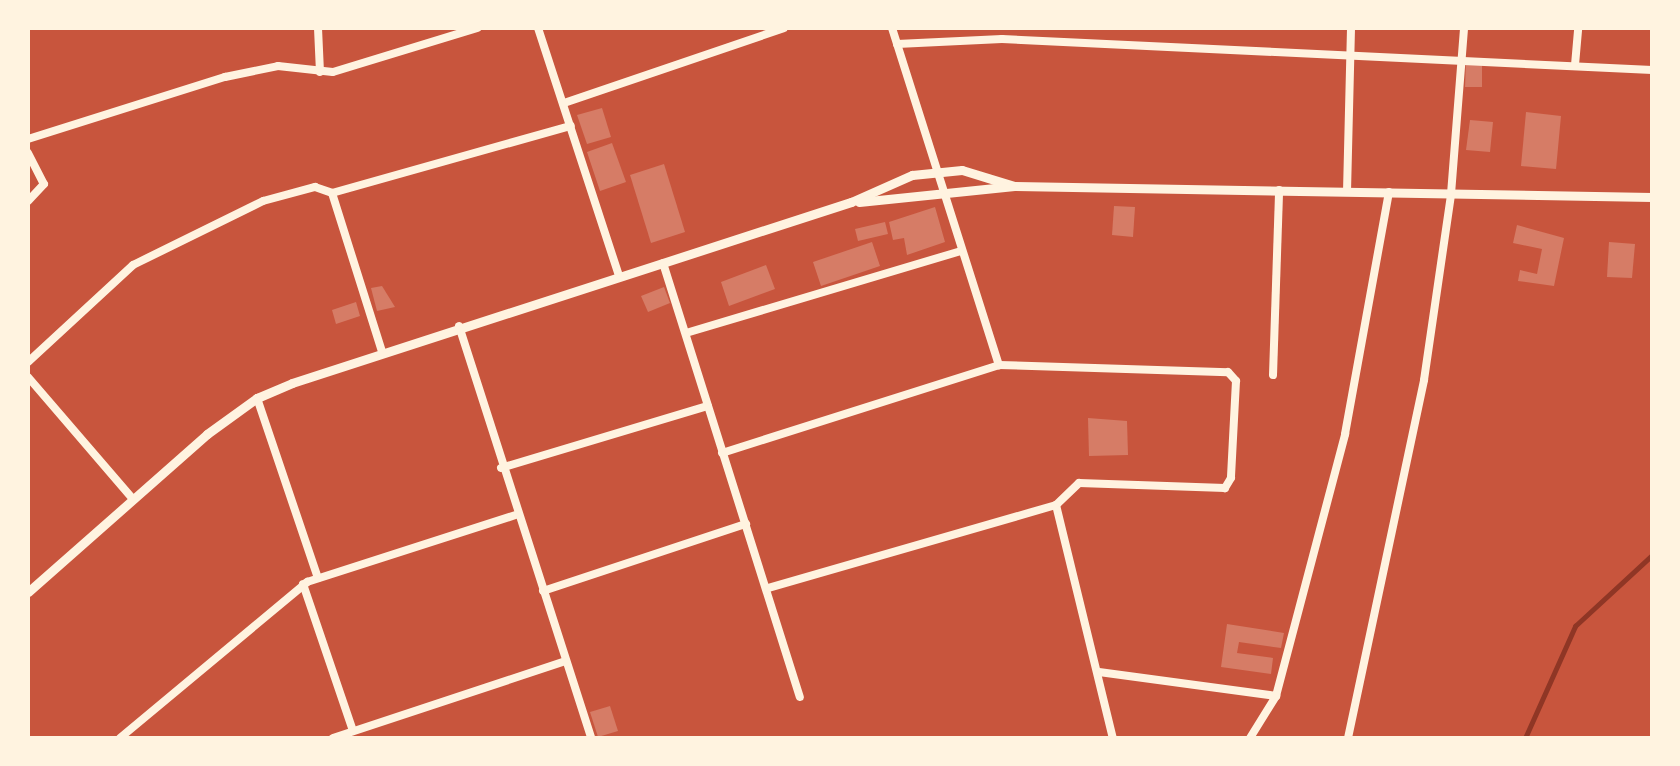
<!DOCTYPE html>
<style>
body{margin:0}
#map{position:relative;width:1680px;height:766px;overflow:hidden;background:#c8553d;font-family:Quicksand,sans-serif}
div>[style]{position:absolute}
.stream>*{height:5px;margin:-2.5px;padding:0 2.5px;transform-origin:2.5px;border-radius:2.5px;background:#8f3625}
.building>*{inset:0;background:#d67c66}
.minor>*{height:8px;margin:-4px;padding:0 4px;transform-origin:4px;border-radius:4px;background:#fff3e0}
.tertiary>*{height:9px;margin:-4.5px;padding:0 4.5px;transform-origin:4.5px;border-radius:4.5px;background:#fff3e0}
span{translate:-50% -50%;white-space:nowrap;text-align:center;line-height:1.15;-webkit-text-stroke:10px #fff3e0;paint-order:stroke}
.frame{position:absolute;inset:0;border:30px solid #fff3e0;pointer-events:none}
</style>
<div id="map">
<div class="stream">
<i style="left:1525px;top:738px;width:123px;rotate:-65.9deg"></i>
<i style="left:1575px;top:626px;width:105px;rotate:-42.7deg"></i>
</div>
<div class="building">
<i style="clip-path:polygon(1466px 62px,1482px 62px,1482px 87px,1465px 87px)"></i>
<i style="clip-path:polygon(602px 108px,611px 137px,587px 144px,577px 115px)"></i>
<i style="clip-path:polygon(1526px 112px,1561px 116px,1556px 169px,1521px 166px)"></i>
<i style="clip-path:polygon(1470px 120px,1493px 122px,1490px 152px,1466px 150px)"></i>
<i style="clip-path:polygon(612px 143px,626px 182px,600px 191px,587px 152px)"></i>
<i style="clip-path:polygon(664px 164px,685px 232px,651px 243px,630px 175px)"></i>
<i style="clip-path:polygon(1114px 206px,1135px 207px,1133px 237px,1112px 235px)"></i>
<i style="clip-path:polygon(935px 207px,945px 242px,907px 255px,904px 238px,893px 240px,889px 222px)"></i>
<i style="clip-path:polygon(885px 222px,888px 234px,858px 241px,855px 229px)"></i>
<i style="clip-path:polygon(1517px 225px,1564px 238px,1554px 286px,1518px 281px,1520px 270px,1537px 274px,1542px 249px,1513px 243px)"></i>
<i style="clip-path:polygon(872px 242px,880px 266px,821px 286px,813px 262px)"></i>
<i style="clip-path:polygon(1609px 242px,1635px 244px,1632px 278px,1607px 277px)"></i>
<i style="clip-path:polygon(766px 265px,775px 289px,729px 306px,721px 282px)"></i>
<i style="clip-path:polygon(382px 286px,395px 307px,377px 311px,371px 288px)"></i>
<i style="clip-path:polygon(664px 287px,670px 303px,648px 312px,641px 296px)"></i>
<i style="clip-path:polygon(356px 302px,360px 316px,336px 324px,332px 310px)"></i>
<i style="clip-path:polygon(1088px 418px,1127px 421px,1128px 455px,1089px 456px)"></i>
<i style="clip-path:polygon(1227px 624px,1284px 633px,1281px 648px,1239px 642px,1237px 653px,1273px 658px,1271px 674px,1221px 667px)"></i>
<i style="clip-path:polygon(610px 706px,618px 731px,598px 737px,590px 712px)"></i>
</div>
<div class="minor">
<i style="left:318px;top:28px;width:44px;rotate:87.4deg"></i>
<i style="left:538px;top:28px;width:261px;rotate:71.9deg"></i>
<i style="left:892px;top:28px;width:354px;rotate:72.4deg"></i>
<i style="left:897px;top:44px;width:105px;rotate:-2.7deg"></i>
<i style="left:1002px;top:39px;width:651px;rotate:2.73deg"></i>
<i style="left:1575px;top:65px;width:37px;rotate:-85deg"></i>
<i style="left:564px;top:103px;width:232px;rotate:-18.8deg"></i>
<i style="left:28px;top:139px;width:207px;rotate:-17.5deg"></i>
<i style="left:225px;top:77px;width:54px;rotate:-11.7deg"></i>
<i style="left:278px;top:66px;width:55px;rotate:6.2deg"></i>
<i style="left:333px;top:72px;width:151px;rotate:-17deg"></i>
<i style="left:28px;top:153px;width:35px;rotate:63deg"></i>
<i style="left:44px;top:184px;width:23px;rotate:133deg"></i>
<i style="left:1347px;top:192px;width:164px;rotate:-88.6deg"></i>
<i style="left:332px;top:193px;width:167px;rotate:72.5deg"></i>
<i style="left:663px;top:263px;width:455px;rotate:72.5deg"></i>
<i style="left:459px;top:326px;width:433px;rotate:72.2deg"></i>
<i style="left:686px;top:333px;width:287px;rotate:-16.6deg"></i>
<i style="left:28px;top:362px;width:143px;rotate:-42.7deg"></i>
<i style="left:133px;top:265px;width:145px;rotate:-26.2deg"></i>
<i style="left:263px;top:201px;width:54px;rotate:-15.1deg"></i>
<i style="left:315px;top:187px;width:18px;rotate:19deg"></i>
<i style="left:332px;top:193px;width:248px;rotate:-15.7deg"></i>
<i style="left:1273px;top:375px;width:185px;rotate:-88.1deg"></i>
<i style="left:28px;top:377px;width:160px;rotate:49.3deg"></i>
<i style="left:257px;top:398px;width:190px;rotate:71.3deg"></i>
<i style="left:722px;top:453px;width:291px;rotate:-17.6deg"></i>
<i style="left:999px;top:365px;width:229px;rotate:1.8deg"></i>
<i style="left:1228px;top:372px;width:12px;rotate:48deg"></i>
<i style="left:1236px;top:381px;width:97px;rotate:93deg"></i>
<i style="left:1231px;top:478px;width:12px;rotate:121deg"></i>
<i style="left:1225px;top:488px;width:146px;rotate:-178deg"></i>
<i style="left:1079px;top:483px;width:32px;rotate:136deg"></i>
<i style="left:1056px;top:505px;width:300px;rotate:163.9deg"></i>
<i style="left:501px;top:468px;width:216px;rotate:-16.7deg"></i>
<i style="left:1056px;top:505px;width:240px;rotate:76.3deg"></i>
<i style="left:303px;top:584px;width:155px;rotate:71.2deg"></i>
<i style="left:543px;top:591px;width:214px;rotate:-18.3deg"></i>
<i style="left:1099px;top:672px;width:179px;rotate:7.7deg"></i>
<i style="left:120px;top:738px;width:244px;rotate:-39.8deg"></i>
<i style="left:307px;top:582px;width:219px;rotate:-17.8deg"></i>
<i style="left:333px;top:738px;width:245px;rotate:-18.3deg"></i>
<i style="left:1250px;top:738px;width:49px;rotate:-58.2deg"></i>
<i style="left:1276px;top:696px;width:271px;rotate:-75.2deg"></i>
<i style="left:1345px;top:434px;width:246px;rotate:-79.7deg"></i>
<i style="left:1348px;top:738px;width:366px;rotate:-78deg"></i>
<i style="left:1424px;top:380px;width:188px;rotate:-81.7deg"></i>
<i style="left:1451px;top:194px;width:167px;rotate:-85.5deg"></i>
</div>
<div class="tertiary">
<i style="left:859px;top:202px;width:156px;rotate:-5.9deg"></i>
<i style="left:1014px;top:186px;width:638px;rotate:0.99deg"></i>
<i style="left:28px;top:592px;width:239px;rotate:-41.4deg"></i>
<i style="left:207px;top:434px;width:62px;rotate:-35.8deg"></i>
<i style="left:257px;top:398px;width:38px;rotate:-23deg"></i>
<i style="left:292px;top:383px;width:588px;rotate:-17.94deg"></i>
<i style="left:851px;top:202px;width:67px;rotate:-23.9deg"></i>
<i style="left:912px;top:175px;width:50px;rotate:-5.7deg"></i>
<i style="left:962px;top:170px;width:54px;rotate:17.1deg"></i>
</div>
<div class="frame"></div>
</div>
